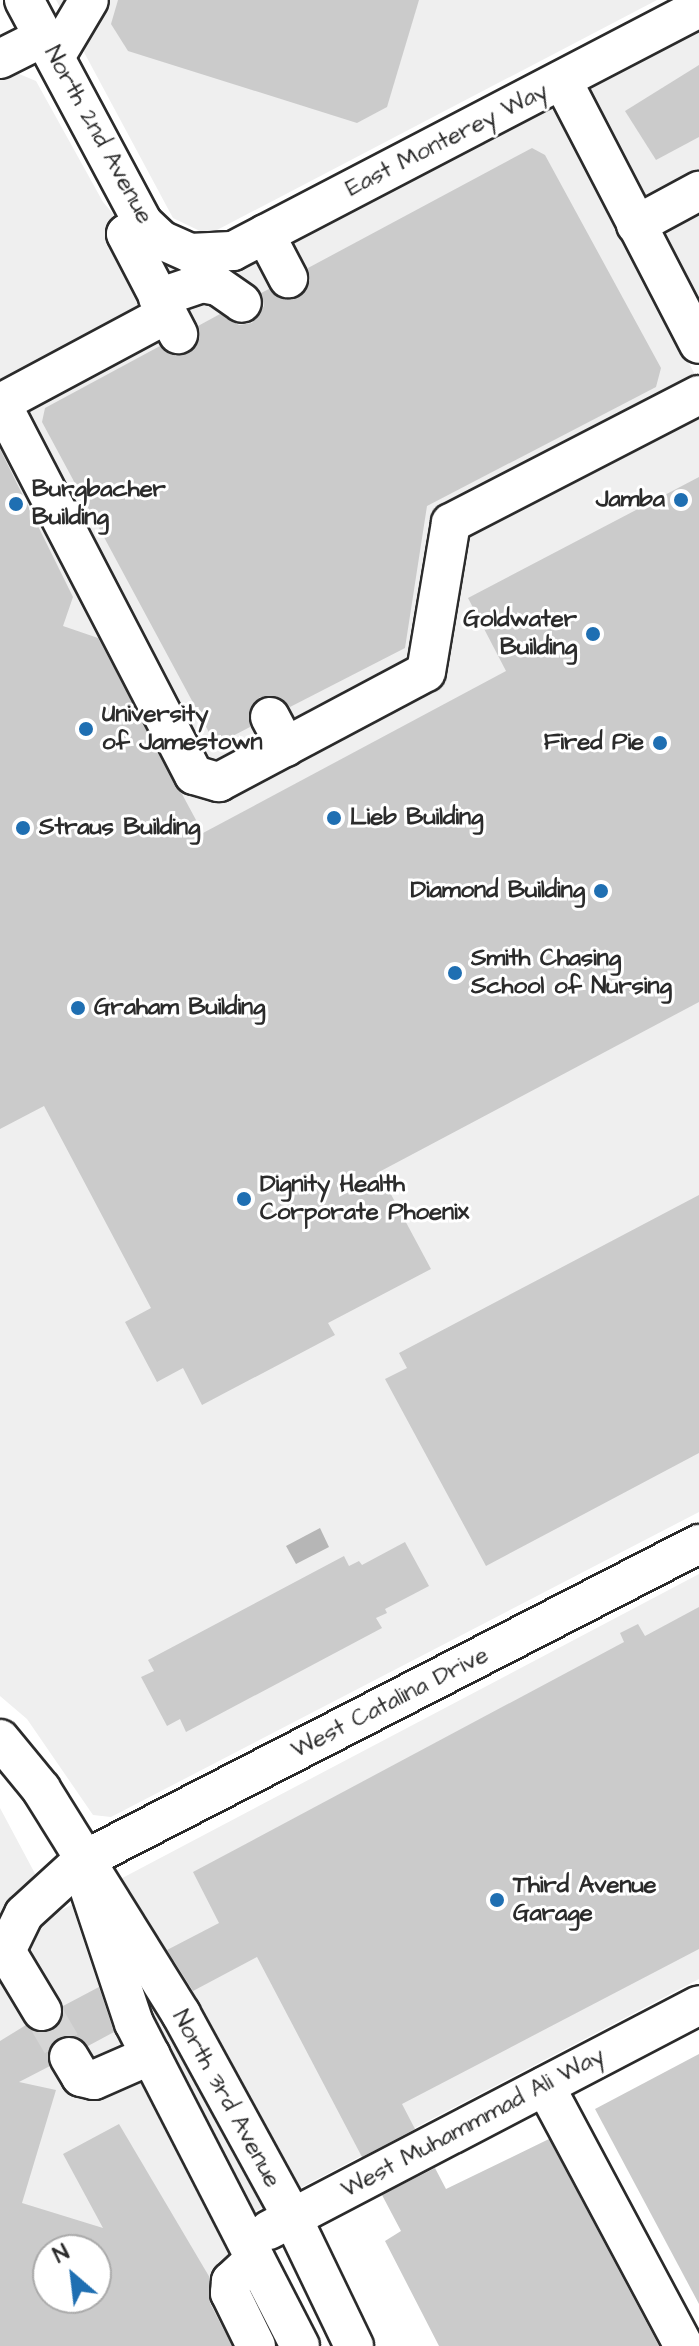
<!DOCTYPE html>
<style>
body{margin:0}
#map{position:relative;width:699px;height:2346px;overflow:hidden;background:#fff;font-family:"Architects Daughter",sans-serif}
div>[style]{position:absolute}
.built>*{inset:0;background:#efefef}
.water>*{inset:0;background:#b6b6b6}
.building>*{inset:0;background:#cbcbcb}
.minor-tunnel>*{height:38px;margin-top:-19px;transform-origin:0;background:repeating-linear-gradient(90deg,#d5d5d5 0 38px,transparent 0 57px)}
.roads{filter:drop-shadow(2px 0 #2b2b2b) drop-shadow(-2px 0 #2b2b2b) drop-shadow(0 2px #2b2b2b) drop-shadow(0 -2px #2b2b2b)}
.minor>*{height:38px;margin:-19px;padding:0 19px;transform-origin:19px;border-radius:19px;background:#fff}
.dots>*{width:22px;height:22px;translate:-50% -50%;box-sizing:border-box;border:4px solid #fff;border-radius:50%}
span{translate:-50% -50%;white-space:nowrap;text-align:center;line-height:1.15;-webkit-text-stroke:6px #fff;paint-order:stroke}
.street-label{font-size:24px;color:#2b2b2b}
.poi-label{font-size:24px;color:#2b2b2b;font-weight:700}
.left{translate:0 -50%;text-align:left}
.right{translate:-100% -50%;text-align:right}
.north{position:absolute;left:32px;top:2234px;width:80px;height:80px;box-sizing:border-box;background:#fff;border:2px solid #aaa;border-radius:50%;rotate:332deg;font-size:22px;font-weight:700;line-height:32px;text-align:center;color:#2b2b2b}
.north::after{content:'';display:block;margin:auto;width:28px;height:36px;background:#1f6fb2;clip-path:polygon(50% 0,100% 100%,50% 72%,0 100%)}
</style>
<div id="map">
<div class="built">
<i style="clip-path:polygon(56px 0,657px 0,217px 230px,202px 232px,173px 218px)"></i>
<i style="clip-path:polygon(699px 29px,699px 316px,577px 91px)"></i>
<i style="clip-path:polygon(12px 71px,36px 81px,103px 202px,146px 253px,187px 274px,551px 104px,699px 382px,699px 1512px,111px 1817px,93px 1815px,27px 1719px,0 1696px,0 77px)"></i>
<i style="clip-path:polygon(evenodd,699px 1574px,699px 1979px,222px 2229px,281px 2346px,0 2346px,0 1808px,56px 1913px,699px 1574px,48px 2250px,96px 2250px,96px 2298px,48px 2298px,48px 2250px)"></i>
</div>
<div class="water">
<i style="clip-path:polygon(320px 1528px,329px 1547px,296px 1564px,286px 1546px)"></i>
</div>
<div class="building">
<i style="clip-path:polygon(118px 0,419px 0,387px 107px,357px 123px,128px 51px,111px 24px)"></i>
<i style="clip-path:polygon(699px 65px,699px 137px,656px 160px,625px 111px)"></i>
<i style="clip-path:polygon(532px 148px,545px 155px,661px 368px,656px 387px,427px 506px,405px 648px,290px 707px,281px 698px,260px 697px,251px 706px,250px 727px,225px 740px,211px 736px,42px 422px,45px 408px,160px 346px,176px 356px,189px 353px,197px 345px,198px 326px,220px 314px,239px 325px,252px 323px,264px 306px,261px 293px,269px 289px,286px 300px,299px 297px,310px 280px,308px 268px)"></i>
<i style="clip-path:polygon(0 449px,73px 597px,63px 626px,98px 638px,203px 833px,506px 671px,468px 598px,699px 477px,699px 1002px,379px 1172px,431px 1269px,328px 1323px,335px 1335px,202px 1405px,183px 1368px,157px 1382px,125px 1322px,151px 1308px,44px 1106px,0 1129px)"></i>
<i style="clip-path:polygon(699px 1195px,699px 1453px,486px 1566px,385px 1379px,407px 1368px,399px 1353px)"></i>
<i style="clip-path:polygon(405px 1542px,429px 1586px,385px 1609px,387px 1613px,376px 1618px,382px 1628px,186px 1732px,180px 1719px,167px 1726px,141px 1677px,154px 1671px,148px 1660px,344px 1556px,349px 1566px,359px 1561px,362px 1565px)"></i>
<i style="clip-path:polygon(699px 1607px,699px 1949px,402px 2104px,415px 2129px,362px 2157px,257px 1957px,193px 1991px,167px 1950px,219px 1923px,193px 1872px,624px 1642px,620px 1633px,638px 1624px,645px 1636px)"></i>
<i style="clip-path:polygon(evenodd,99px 1987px,114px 2032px,88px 2046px,79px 2037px,58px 2038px,49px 2047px,50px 2066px,19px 2082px,56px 2090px,22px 2203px,103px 2228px,63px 2154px,119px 2124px,210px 2278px,210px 2303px,232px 2346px,0 2346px,0 2041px,26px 2025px,42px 2033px,53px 2030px,62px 2021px,63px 2006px,99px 1987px,48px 2250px,96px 2250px,96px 2298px,48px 2298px,48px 2250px)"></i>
<i style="clip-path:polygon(699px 2054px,699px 2304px,595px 2109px)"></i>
<i style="clip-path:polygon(549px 2139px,659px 2346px,439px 2346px,385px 2241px,401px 2231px,382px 2195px,435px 2168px,446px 2189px)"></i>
</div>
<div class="minor-tunnel">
<i style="left:42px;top:2011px;width:53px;rotate:59.6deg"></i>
</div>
<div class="roads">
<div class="minor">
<i style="left:24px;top:0;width:253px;rotate:61.9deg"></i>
<i style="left:143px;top:223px;width:25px;rotate:43deg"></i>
<i style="left:161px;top:240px;width:32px;rotate:24deg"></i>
<i style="left:190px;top:253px;width:43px;rotate:-2.7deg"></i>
<i style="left:233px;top:251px;width:526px;rotate:-27.54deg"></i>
<i style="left:55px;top:57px;width:66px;rotate:-59.2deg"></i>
<i style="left:0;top:59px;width:49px;rotate:-26.6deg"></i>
<i style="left:562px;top:80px;width:297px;rotate:62.6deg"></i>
<i style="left:143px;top:223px;width:20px;rotate:147deg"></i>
<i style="left:126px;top:234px;width:113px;rotate:62.5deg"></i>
<i style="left:636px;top:225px;width:72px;rotate:-28.4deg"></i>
<i style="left:265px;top:234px;width:50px;rotate:62.4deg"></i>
<i style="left:158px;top:298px;width:46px;rotate:-18.8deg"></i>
<i style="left:202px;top:283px;width:16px;rotate:11deg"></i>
<i style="left:218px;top:286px;width:29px;rotate:35deg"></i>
<i style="left:167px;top:314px;width:188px;rotate:151.8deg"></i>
<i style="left:1px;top:403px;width:419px;rotate:62.6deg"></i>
<i style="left:194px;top:775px;width:26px;rotate:16deg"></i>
<i style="left:219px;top:782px;width:234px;rotate:-28deg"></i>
<i style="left:426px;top:672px;width:151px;rotate:-80.5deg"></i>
<i style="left:451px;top:523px;width:279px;rotate:-27.3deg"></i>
<i style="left:270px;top:717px;width:34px;rotate:62deg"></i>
<i style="left:0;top:1739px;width:65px;rotate:50.6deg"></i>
<i style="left:41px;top:1789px;width:265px;rotate:58.1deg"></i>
<i style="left:181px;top:2014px;width:231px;rotate:61.3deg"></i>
<i style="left:292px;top:2217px;width:143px;rotate:64.3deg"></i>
<i style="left:90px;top:1891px;width:139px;rotate:71.6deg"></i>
<i style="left:134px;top:2023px;width:363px;rotate:62.8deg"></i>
<i style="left:42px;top:2011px;width:70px;rotate:-121deg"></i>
<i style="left:6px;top:1951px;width:41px;rotate:-64.1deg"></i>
<i style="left:24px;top:1914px;width:79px;rotate:-42.4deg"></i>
<i style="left:82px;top:1861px;width:694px;rotate:-27.19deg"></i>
<i style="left:69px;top:2057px;width:23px;rotate:59deg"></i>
<i style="left:81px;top:2077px;width:13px;rotate:13deg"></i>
<i style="left:94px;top:2080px;width:62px;rotate:-23.7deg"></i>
<i style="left:545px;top:2086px;width:295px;rotate:61.9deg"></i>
<i style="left:269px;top:2230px;width:485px;rotate:-27.6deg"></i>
<i style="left:255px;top:2259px;width:33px;rotate:137deg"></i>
<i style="left:231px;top:2281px;width:12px;rotate:95deg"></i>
<i style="left:230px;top:2293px;width:59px;rotate:63.9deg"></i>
</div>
</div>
<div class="dots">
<i style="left:681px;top:500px;background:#1f6fb2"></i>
<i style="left:16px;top:504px;background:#1f6fb2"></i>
<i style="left:593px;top:634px;background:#1f6fb2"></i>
<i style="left:86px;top:729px;background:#1f6fb2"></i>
<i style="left:660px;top:743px;background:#1f6fb2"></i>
<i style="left:334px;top:818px;background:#1f6fb2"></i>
<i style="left:23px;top:828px;background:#1f6fb2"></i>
<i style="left:601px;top:891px;background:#1f6fb2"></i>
<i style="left:455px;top:973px;background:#1f6fb2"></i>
<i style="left:78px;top:1008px;background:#1f6fb2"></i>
<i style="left:244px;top:1199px;background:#1f6fb2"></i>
<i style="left:497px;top:1900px;background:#1f6fb2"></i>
</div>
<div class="street-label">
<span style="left:98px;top:135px;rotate:61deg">North 2nd Avenue</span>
<span style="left:447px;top:140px;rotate:-27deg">East Monterey Way</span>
<span style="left:390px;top:1703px;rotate:-27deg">West Catalina Drive</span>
<span style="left:226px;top:2099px;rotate:61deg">North 3rd Avenue</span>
<span style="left:473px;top:2123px;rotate:-28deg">West Muhammmad Ali Way</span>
</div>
<div class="poi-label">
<span class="left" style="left:32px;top:504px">Burgbacher<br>Building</span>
<span class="right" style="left:665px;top:500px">Jamba</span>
<span class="right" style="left:577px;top:634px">Goldwater<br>Building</span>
<span class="left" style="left:102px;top:729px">University<br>of Jamestown</span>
<span class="right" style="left:644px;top:743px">Fired Pie</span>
<span class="left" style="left:350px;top:818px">Lieb Building</span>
<span class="left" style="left:39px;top:828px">Straus Building</span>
<span class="right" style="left:585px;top:891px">Diamond Building</span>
<span class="left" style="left:471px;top:973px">Smith Chasing<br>School of Nursing</span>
<span class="left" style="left:94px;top:1008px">Graham Building</span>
<span class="left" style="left:260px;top:1199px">Dignity Health<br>Corporate Phoenix</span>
<span class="left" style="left:513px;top:1900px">Third Avenue<br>Garage</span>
</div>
<div class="north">N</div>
</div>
